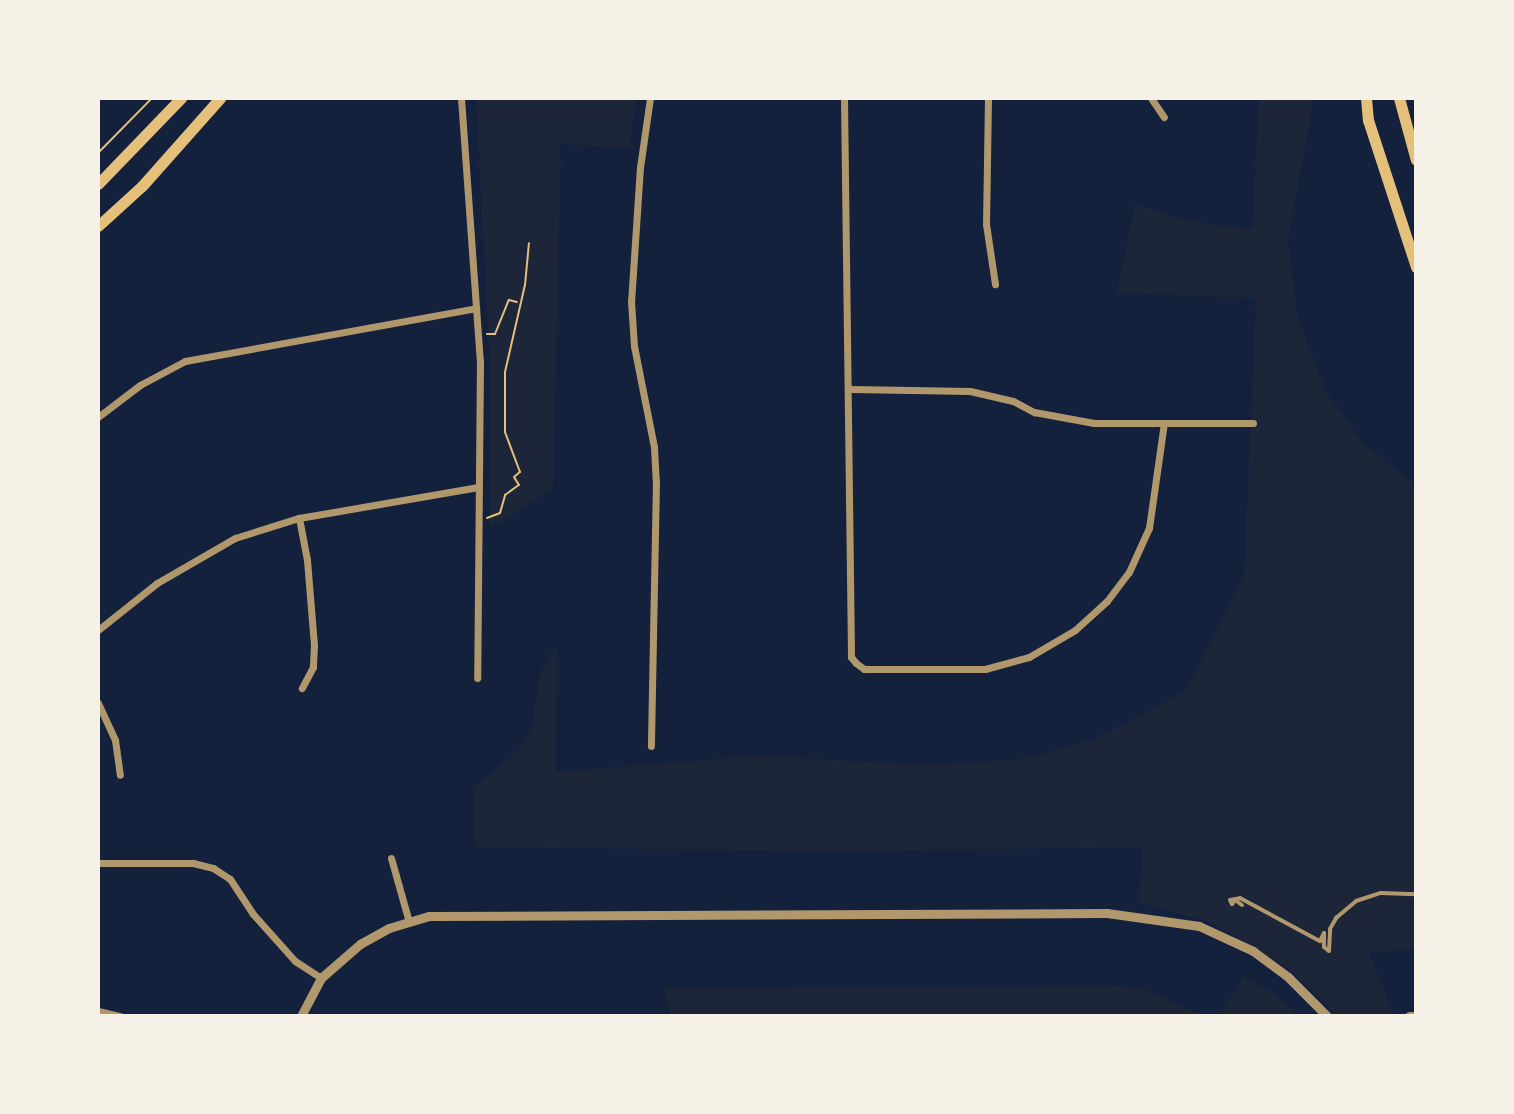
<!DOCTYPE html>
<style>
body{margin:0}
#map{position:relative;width:1514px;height:1114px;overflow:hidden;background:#14213d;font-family:Lato,sans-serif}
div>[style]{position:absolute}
.green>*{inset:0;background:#1d2539}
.path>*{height:2px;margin:-1px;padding:0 1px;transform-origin:1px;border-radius:1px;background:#e5c07b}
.service>*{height:4px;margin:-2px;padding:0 2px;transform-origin:2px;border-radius:2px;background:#b1986c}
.minor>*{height:7px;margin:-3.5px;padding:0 3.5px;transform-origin:3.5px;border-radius:3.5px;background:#b1986c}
.tertiary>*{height:9px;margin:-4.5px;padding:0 4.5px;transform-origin:4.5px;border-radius:4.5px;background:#b1986c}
.primary>*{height:11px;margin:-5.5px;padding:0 5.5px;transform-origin:5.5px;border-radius:5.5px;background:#e5c07b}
span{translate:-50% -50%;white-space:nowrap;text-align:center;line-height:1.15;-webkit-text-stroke:8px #f6f1e7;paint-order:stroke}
.frame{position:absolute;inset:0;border:100px solid #f6f1e7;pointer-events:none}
</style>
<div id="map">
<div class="green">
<i style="clip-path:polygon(476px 98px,637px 98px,629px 148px,561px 144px,553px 489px,490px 528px,490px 363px)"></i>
<i style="clip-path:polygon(1259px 98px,1314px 98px,1288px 240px,1297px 315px,1325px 390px,1364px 444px,1416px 485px,1416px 950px,1369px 952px,1394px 1016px,1337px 1016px,1288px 968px,1213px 923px,1138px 902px,1143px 847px,841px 851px,475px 847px,474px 787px,518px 751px,532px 727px,540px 672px,557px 645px,556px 772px,756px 756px,925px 765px,1024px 759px,1095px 739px,1185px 692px,1244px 575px,1256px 298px,1117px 293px,1135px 204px,1187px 221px,1252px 229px)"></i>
<i style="clip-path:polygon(1244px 976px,1277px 995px,1299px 1016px,1219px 1016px)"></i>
<i style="clip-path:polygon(1120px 986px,1144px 989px,1204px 1016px,671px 1016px,665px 988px)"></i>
</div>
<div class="path">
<i style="left:98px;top:153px;width:77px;rotate:-45.5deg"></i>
<i style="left:487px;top:334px;width:8px"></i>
<i style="left:495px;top:334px;width:37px;rotate:-68deg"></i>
<i style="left:509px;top:300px;width:8px;rotate:14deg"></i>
<i style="left:487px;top:518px;width:14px;rotate:-21deg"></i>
<i style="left:500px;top:513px;width:19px;rotate:-74deg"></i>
<i style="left:505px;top:495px;width:17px;rotate:-36deg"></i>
<i style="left:519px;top:485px;width:9px;rotate:-122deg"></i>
<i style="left:514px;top:477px;width:8px;rotate:-40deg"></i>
<i style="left:520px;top:472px;width:43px;rotate:-110.6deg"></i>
<i style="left:505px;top:432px;width:60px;rotate:-90deg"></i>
<i style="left:505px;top:372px;width:89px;rotate:-77.1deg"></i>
<i style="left:525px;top:285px;width:42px;rotate:-84.6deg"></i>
</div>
<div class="service">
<i style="left:1242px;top:905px;width:9px;rotate:-144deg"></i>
<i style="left:1235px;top:900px;width:5px;rotate:127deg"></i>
<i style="left:1232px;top:904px;width:4px;rotate:-117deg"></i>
<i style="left:1230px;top:900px;width:10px;rotate:-11deg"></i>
<i style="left:1240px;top:898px;width:91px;rotate:28.3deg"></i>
<i style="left:1320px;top:941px;width:9px;rotate:-63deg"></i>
<i style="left:1324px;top:933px;width:14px;rotate:90deg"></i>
<i style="left:1324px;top:947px;width:6px;rotate:39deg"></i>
<i style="left:1329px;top:951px;width:22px;rotate:-87deg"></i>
<i style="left:1330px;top:929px;width:13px;rotate:-61deg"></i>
<i style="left:1336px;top:918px;width:26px;rotate:-40deg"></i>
<i style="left:1356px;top:901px;width:26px;rotate:-18deg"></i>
<i style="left:1381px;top:893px;width:35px;rotate:2deg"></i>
</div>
<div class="minor">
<i style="left:461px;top:98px;width:264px;rotate:85.9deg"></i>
<i style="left:480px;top:361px;width:317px;rotate:90.5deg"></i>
<i style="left:650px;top:98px;width:70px;rotate:98.2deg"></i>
<i style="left:640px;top:167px;width:134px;rotate:93.8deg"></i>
<i style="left:631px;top:301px;width:45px;rotate:86.2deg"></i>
<i style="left:634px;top:346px;width:103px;rotate:78.8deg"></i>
<i style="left:654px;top:447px;width:34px;rotate:87deg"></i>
<i style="left:656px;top:481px;width:265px;rotate:91.1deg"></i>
<i style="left:844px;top:98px;width:559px;rotate:89.28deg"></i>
<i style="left:851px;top:657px;width:8px;rotate:50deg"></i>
<i style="left:856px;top:663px;width:10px;rotate:37deg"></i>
<i style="left:864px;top:669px;width:121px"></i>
<i style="left:985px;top:669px;width:46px;rotate:-15.3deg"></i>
<i style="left:1029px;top:657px;width:53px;rotate:-30.4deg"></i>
<i style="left:1075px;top:630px;width:43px;rotate:-42.2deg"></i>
<i style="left:1107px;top:601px;width:36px;rotate:-53deg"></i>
<i style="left:1129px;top:572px;width:48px;rotate:-65.6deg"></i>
<i style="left:1149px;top:528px;width:106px;rotate:-81.9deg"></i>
<i style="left:988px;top:98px;width:126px;rotate:90.9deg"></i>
<i style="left:986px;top:224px;width:61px;rotate:81.5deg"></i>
<i style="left:1151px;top:98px;width:23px;rotate:56deg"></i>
<i style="left:850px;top:389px;width:120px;rotate:1deg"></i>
<i style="left:970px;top:391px;width:44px;rotate:13.1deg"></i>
<i style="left:1013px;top:401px;width:24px;rotate:28deg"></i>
<i style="left:1034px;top:412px;width:61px;rotate:10.4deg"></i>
<i style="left:1094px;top:423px;width:159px"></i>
<i style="left:98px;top:417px;width:53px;rotate:-37.3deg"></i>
<i style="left:140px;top:385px;width:51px;rotate:-28.1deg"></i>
<i style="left:185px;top:361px;width:296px;rotate:-10.3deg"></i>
<i style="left:299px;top:518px;width:43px;rotate:79.2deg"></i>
<i style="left:307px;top:560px;width:85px;rotate:85.3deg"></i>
<i style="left:314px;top:645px;width:22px;rotate:93deg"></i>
<i style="left:313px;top:667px;width:24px;rotate:118deg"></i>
<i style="left:98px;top:630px;width:75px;rotate:-38.5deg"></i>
<i style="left:157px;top:583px;width:90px;rotate:-30deg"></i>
<i style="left:235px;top:538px;width:67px;rotate:-17.4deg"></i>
<i style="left:299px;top:518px;width:182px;rotate:-9.8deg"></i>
<i style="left:98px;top:703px;width:41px;rotate:65.3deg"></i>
<i style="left:115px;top:740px;width:35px;rotate:82deg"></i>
<i style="left:391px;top:858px;width:66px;rotate:74.3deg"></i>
<i style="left:98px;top:863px;width:95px"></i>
<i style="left:193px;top:863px;width:21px;rotate:14deg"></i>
<i style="left:213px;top:868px;width:20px;rotate:33deg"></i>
<i style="left:230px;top:879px;width:42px;rotate:56.7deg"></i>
<i style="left:253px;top:914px;width:63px;rotate:48.2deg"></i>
<i style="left:295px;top:961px;width:31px;rotate:33deg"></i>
<i style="left:98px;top:1011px;width:23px;rotate:13deg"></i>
<i style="left:1409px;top:1015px;width:7px"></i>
</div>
<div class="tertiary">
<i style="left:301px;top:1016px;width:43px;rotate:-62.2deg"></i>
<i style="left:321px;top:978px;width:52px;rotate:-41.1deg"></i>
<i style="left:360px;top:944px;width:33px;rotate:-29deg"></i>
<i style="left:389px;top:928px;width:42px;rotate:-16.7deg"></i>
<i style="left:429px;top:916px;width:678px;rotate:-0.25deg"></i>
<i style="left:1107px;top:913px;width:93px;rotate:8deg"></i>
<i style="left:1199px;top:926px;width:60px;rotate:24.8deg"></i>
<i style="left:1253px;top:951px;width:44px;rotate:36.6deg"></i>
<i style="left:1288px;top:977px;width:55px;rotate:45deg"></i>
</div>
<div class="primary">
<i style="left:1366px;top:98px;width:22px;rotate:85deg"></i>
<i style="left:1368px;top:120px;width:155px;rotate:71.9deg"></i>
<i style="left:1399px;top:98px;width:64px;rotate:74.7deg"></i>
<i style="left:98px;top:184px;width:120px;rotate:-46deg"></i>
<i style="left:98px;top:226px;width:59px;rotate:-42.3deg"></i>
<i style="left:142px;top:186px;width:118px;rotate:-48.4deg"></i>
</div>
<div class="frame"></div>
</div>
